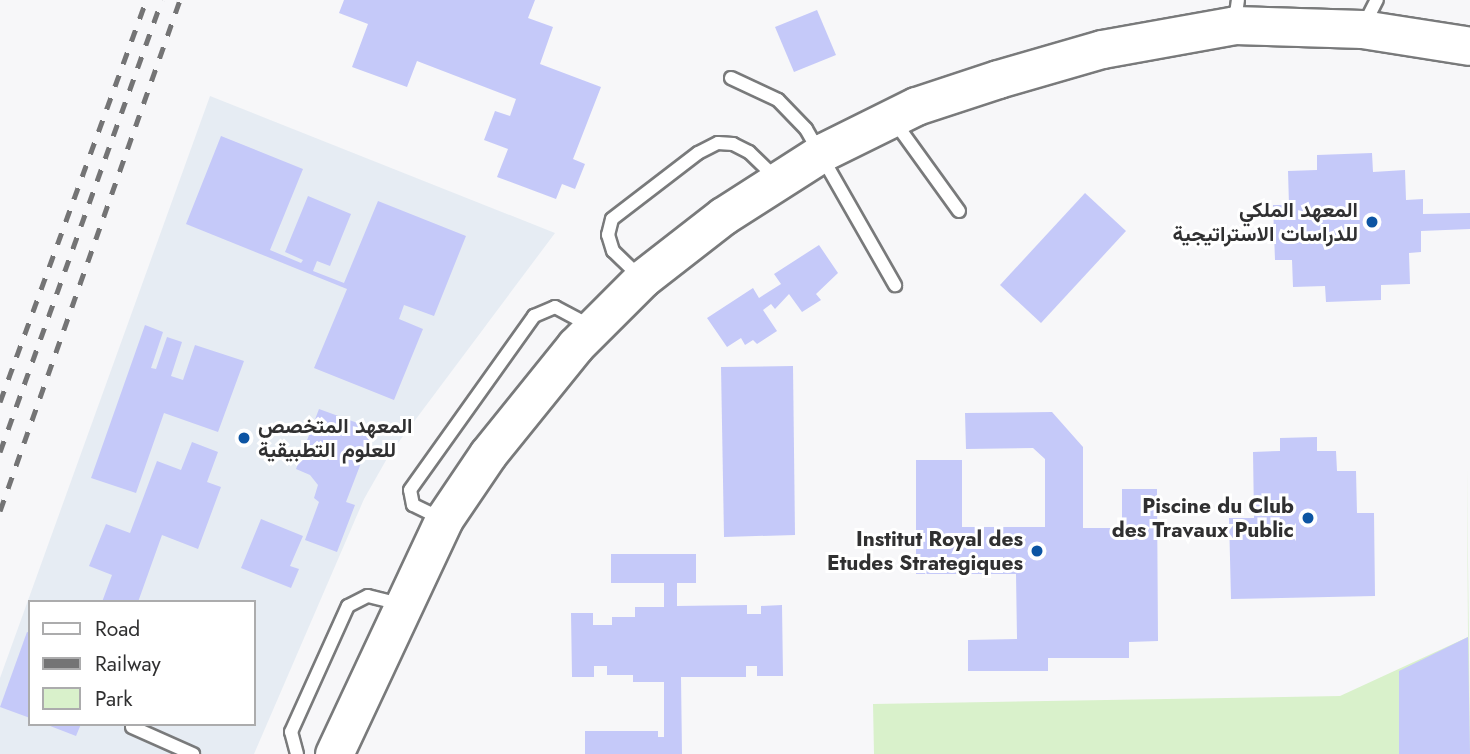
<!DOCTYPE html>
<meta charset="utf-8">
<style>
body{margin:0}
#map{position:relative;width:1470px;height:754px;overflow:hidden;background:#f7f7f9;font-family:Jost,Vazirmatn,sans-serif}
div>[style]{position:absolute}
.built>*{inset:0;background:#e6ecf3}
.green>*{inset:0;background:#d9f1cb}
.building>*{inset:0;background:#c5c9f9}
.roads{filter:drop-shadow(2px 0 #797a7b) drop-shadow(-2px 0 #797a7b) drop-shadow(0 2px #797a7b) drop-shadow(0 -2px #797a7b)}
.lane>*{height:12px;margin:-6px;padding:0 6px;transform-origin:6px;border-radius:6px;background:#fff}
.secondary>*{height:37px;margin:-18.5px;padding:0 18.5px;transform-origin:18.5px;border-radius:18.5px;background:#fff}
.rail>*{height:5px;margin-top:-2.5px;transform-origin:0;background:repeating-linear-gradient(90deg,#747475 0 12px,transparent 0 24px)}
.dots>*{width:19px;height:19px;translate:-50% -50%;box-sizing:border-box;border:4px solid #fff;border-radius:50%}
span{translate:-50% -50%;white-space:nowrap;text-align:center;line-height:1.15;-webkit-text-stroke:6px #fff;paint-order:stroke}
.poi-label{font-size:21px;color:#303031;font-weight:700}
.right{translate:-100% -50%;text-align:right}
.left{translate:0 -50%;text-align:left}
.legend{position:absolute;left:28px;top:600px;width:228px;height:126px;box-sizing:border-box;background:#fff;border:2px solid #acacad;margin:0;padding:9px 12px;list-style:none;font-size:21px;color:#303031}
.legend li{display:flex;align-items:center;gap:14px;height:35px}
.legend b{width:35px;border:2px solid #acacad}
</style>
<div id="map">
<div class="built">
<i style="clip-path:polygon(evenodd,210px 96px,555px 233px,389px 455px,364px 499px,254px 754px,0 754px,0 678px,210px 96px,30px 602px,254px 602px,254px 724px,30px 724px,30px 602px)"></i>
</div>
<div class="green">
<i style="clip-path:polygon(1467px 463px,1470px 754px,874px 754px,873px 704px,1340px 696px,1468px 637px)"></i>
</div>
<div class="building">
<i style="clip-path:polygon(344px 0,535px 0,528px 18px,553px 27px,540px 64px,601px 87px,573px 159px,585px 164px,575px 189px,562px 184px,556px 199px,497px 177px,508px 149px,484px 140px,495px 111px,510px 116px,516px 99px,417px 61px,407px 87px,352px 67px,368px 24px,339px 13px)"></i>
<i style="clip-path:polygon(817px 10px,836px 55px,794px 72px,775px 27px)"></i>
<i style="clip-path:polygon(221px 136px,303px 169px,270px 250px,301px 263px,303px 260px,285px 252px,308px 196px,351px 214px,330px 266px,317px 261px,313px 271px,344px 283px,378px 201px,466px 236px,434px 316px,404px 305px,399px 319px,423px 329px,394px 400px,314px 368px,347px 289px,186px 224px)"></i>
<i style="clip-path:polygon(1372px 153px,1373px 172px,1405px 170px,1406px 200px,1423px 199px,1423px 214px,1470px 213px,1470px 229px,1421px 231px,1421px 252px,1409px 253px,1410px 284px,1381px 285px,1381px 300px,1326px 302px,1325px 286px,1293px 287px,1292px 260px,1275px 260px,1273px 205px,1289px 205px,1288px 171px,1317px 170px,1317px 155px)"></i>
<i style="clip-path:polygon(1085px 193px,1126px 231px,1041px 323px,1000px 285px)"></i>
<i style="clip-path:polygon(819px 245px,838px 273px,816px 294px,821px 300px,802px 312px,789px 294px,775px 309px,771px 304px,763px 310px,777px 331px,757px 344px,753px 340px,745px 345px,741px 338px,727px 347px,707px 318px,753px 288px,759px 298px,781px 284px,774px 274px)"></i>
<i style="clip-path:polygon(145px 325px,163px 332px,151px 368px,156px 369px,167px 337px,182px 342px,171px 376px,183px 380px,195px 345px,244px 361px,218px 432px,164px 413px,136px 493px,91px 478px)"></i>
<i style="clip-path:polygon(793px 366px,795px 535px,724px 537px,721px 367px)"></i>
<i style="clip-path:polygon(319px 409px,374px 429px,346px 502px,355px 505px,337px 552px,305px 540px,319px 502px,314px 498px,318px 485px,310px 475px,296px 469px)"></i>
<i style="clip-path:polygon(1052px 412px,1083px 447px,1083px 528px,1122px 528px,1122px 489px,1157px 489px,1158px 641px,1129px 642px,1129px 658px,1048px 658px,1048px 671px,968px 671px,968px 640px,1017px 639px,1016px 574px,916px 574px,916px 460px,962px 460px,962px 527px,1045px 527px,1045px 459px,1033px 448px,966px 449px,965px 413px)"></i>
<i style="clip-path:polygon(1317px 437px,1317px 451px,1336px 451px,1337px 471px,1356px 471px,1357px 513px,1374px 513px,1375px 596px,1231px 599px,1229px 518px,1254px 518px,1253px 452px,1280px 451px,1280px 438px)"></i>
<i style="clip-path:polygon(192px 442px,218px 452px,207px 482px,221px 487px,198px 549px,162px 535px,138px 602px,102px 602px,112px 575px,89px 566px,106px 524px,130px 533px,157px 461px,181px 470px)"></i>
<i style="clip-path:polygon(261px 519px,303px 536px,290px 566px,299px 569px,291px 588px,241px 568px)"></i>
<i style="clip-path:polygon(611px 554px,696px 554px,696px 583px,677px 583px,677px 606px,747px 605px,747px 614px,761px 614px,761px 606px,782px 605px,783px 676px,757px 676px,757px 666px,746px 666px,746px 677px,681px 677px,682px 754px,585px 754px,585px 731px,658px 731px,658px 737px,664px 737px,664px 682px,633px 682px,633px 675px,607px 675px,607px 666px,594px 666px,594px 677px,572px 677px,571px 613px,593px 613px,593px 625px,612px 625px,612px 617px,635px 617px,635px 607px,664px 607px,664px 583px,611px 583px)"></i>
<i style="clip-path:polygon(27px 632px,30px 633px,30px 718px,0 707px)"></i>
<i style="clip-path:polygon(1468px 637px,1470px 754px,1399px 754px,1399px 671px)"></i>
<i style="clip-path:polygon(45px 724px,81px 724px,76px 736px)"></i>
</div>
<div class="roads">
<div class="lane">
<i style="left:1235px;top:21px;width:21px;rotate:-82deg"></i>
<i style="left:1364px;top:25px;width:28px;rotate:-63deg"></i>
<i style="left:731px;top:78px;width:52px;rotate:25.1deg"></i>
<i style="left:778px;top:100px;width:40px;rotate:46deg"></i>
<i style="left:806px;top:129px;width:180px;rotate:60.3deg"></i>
<i style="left:894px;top:121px;width:111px;rotate:54.2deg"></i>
<i style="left:640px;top:277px;width:37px;rotate:-136deg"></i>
<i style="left:613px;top:251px;width:17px;rotate:-107deg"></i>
<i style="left:608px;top:235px;width:16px;rotate:-76deg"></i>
<i style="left:612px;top:219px;width:108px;rotate:-37.5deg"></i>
<i style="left:698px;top:153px;width:22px;rotate:-27deg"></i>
<i style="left:718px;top:143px;width:15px;rotate:4deg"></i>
<i style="left:733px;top:144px;width:18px;rotate:27deg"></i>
<i style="left:749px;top:152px;width:37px;rotate:44deg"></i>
<i style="left:440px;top:518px;width:30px;rotate:-154deg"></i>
<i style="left:413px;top:505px;width:15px;rotate:-101deg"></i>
<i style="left:410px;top:490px;width:214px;rotate:-54.5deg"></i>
<i style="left:534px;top:316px;width:23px;rotate:-23deg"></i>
<i style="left:555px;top:307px;width:38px;rotate:28deg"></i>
<i style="left:132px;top:727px;width:67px;rotate:23.9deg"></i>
<i style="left:297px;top:754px;width:23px;rotate:-105deg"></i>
<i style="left:291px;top:732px;width:138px;rotate:-65.7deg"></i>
<i style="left:348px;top:606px;width:22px;rotate:-27deg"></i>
<i style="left:368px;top:596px;width:32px;rotate:14deg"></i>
</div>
<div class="secondary">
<i style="left:334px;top:754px;width:259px;rotate:-64.9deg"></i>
<i style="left:444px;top:519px;width:78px;rotate:-55.9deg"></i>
<i style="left:488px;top:454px;width:139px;rotate:-51.1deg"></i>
<i style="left:575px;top:346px;width:95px;rotate:-45deg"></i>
<i style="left:642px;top:279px;width:103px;rotate:-37.9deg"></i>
<i style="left:723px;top:216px;width:119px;rotate:-32.6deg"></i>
<i style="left:823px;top:152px;width:104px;rotate:-26.3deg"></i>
<i style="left:916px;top:106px;width:86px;rotate:-18.2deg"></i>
<i style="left:998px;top:79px;width:108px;rotate:-16.1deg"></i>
<i style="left:1102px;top:49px;width:135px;rotate:-10.2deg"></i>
<i style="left:1235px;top:25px;width:127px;rotate:1.8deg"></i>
<i style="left:1362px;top:29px;width:109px;rotate:8.9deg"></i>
</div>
</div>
<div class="rail">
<i style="left:0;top:402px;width:428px;rotate:-70deg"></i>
<i style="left:0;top:452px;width:480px;rotate:-70.3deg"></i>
<i style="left:0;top:511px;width:542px;rotate:-70.6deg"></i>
</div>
<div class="dots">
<i style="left:1372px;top:222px;background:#0c54a3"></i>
<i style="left:244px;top:438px;background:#0c54a3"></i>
<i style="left:1308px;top:518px;background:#0c54a3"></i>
<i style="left:1037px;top:551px;background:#0c54a3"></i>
</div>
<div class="poi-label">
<span class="right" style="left:1358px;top:222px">المعهد الملكي<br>للدراسات الاستراتيجية</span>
<span class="left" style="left:258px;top:438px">المعهد المتخصص<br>للعلوم التطبيقية</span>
<span class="right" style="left:1294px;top:518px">Piscine du Club<br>des Travaux Public</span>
<span class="right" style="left:1023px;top:551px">Institut Royal des<br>Etudes Strategiques</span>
</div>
<ul class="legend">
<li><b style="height:9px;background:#fff"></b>Road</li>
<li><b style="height:9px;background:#747475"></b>Railway</li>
<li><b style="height:19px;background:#d9f1cb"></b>Park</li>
</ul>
</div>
